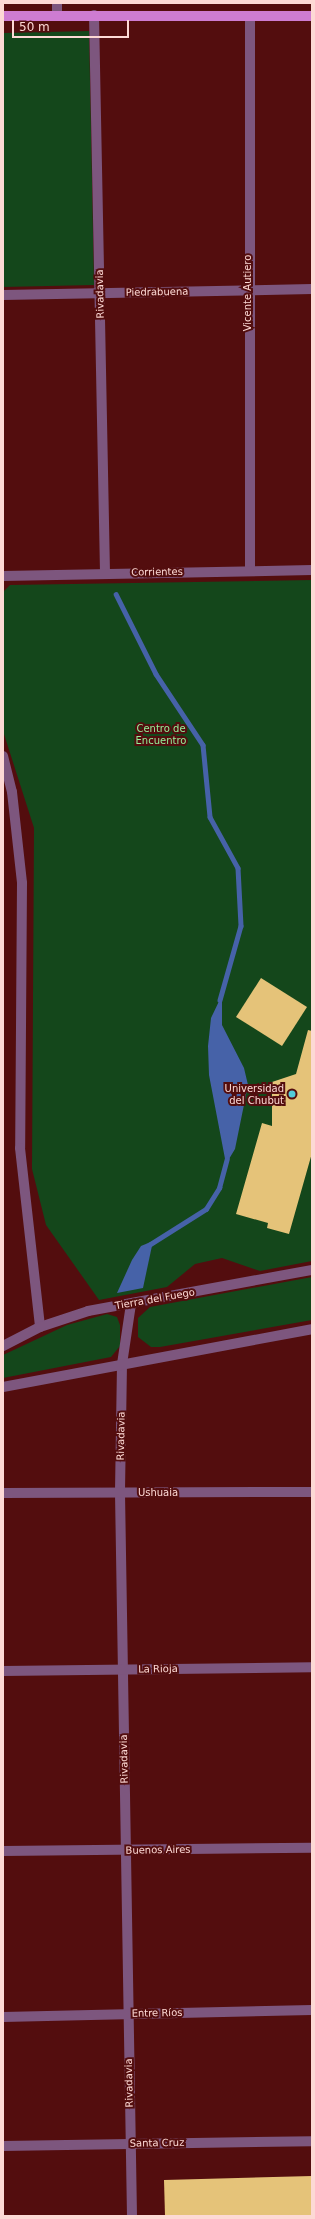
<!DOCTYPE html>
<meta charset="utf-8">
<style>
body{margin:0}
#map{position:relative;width:315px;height:2219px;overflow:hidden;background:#530d0e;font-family:"DejaVu Sans",sans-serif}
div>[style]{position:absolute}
.green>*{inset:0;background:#14471b}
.water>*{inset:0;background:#4662a8}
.stream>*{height:4.5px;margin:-2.25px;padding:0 2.25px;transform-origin:2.25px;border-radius:2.25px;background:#4662a8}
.building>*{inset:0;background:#e5c379}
.minor>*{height:10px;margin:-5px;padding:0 5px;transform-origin:5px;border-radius:5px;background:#7d567e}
.major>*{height:10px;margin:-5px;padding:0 5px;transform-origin:5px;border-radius:5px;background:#ce7cd2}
.dots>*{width:11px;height:11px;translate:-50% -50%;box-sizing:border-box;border:2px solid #530d0e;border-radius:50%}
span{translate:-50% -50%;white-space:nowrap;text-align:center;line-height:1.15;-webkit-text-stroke:4px #530d0e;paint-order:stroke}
.street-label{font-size:10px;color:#fdd9d5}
.park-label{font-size:10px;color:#95f19b}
.poi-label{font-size:10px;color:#fdd9d5}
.right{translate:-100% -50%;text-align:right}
.frame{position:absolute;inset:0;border:4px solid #fdd9d5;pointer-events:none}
.scale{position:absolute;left:12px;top:20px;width:117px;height:18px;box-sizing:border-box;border:2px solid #fdd9d5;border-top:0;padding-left:5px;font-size:12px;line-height:14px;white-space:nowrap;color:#fdd9d5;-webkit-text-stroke:3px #530d0e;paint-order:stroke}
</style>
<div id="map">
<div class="green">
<i style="clip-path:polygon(89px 31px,94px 285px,3px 287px,3px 33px)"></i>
<i style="clip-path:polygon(312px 580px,312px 1261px,260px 1271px,222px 1258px,195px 1264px,167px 1287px,99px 1300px,46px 1225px,32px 1169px,34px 828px,3px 731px,3px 592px,10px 585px)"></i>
<i style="clip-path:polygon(312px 1277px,312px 1320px,160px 1347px,151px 1347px,138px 1337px,138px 1318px,150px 1307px)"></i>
<i style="clip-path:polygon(107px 1314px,117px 1317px,120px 1325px,120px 1346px,111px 1357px,3px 1378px,3px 1355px,67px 1325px)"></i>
</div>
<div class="water">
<i style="clip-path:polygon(222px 995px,222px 1025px,244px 1068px,248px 1085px,235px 1149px,226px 1164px,209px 1075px,208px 1046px,211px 1018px)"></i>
<i style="clip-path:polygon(153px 1241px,143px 1288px,117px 1293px,132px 1260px,141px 1246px)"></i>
</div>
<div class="stream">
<i style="left:116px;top:594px;width:89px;rotate:63.4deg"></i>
<i style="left:156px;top:674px;width:85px;rotate:56.5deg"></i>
<i style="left:203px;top:745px;width:72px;rotate:84.4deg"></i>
<i style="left:210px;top:817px;width:58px;rotate:61.2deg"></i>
<i style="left:238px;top:868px;width:58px;rotate:87deg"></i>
<i style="left:241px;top:926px;width:77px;rotate:105.8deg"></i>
<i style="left:149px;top:1245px;width:67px;rotate:-32.3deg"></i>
<i style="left:206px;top:1209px;width:25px;rotate:-58deg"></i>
<i style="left:219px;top:1188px;width:30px;rotate:-75deg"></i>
</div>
<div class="building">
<i style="clip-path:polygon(261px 978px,307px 1007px,282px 1046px,236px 1017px)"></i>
<i style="clip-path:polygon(308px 1030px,312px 1031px,312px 1153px,289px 1234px,267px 1228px,268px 1223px,236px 1214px,262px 1123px,272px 1126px,272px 1082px,296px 1074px)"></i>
<i style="clip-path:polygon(312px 2176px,312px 2216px,165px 2216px,164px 2180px)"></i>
</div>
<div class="minor">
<i style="left:57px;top:3px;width:12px;rotate:90deg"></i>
<i style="left:94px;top:15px;width:558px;rotate:88.87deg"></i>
<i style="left:250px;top:17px;width:553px;rotate:90deg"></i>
<i style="left:3px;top:295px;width:309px;rotate:-1.1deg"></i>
<i style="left:3px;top:576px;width:309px;rotate:-1.1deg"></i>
<i style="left:3px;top:756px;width:37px;rotate:76deg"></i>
<i style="left:12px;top:792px;width:92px;rotate:83.7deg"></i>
<i style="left:22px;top:883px;width:265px;rotate:90.4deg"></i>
<i style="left:20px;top:1148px;width:180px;rotate:83.6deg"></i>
<i style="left:131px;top:1304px;width:61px;rotate:98.5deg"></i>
<i style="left:122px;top:1364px;width:129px;rotate:90.9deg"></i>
<i style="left:120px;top:1493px;width:723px;rotate:89.05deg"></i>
<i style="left:3px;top:1346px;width:42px;rotate:-27.2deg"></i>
<i style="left:40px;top:1327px;width:51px;rotate:-18.4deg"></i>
<i style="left:88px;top:1311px;width:228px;rotate:-10.4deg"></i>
<i style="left:3px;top:1387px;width:314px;rotate:-10.6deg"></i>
<i style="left:3px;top:1493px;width:309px;rotate:-0.2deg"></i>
<i style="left:3px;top:1671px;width:309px;rotate:-0.7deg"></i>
<i style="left:3px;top:1851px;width:309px;rotate:-0.6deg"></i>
<i style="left:3px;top:2017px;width:309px;rotate:-1.3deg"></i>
<i style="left:3px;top:2146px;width:309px;rotate:-0.9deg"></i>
</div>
<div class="major">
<i style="left:3px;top:16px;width:309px"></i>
</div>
<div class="dots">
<i style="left:292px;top:1094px;background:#52cbd9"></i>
</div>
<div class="street-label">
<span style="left:157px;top:292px;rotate:-1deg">Piedrabuena</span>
<span style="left:248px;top:293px;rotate:-90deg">Vicente Autiero</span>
<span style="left:100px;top:294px;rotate:-91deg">Rivadavia</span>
<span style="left:157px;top:572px;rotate:-1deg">Corrientes</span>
<span style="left:155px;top:1299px;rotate:-10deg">Tierra del Fuego</span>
<span style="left:121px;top:1436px;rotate:-89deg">Rivadavia</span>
<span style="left:158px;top:1493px">Ushuaia</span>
<span style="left:158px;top:1669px;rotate:-1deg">La Rioja</span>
<span style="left:124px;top:1759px;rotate:-91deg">Rivadavia</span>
<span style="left:158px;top:1850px;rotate:-1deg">Buenos Aires</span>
<span style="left:157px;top:2013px;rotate:-1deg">Entre Ríos</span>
<span style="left:129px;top:2083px;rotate:-91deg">Rivadavia</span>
<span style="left:157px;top:2143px;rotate:-1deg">Santa Cruz</span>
</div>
<div class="park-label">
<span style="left:161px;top:734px">Centro de<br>Encuentro</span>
</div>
<div class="poi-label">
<span class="right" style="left:284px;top:1094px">Universidad<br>del Chubut</span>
</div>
<div class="frame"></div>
<div class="scale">50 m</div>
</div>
